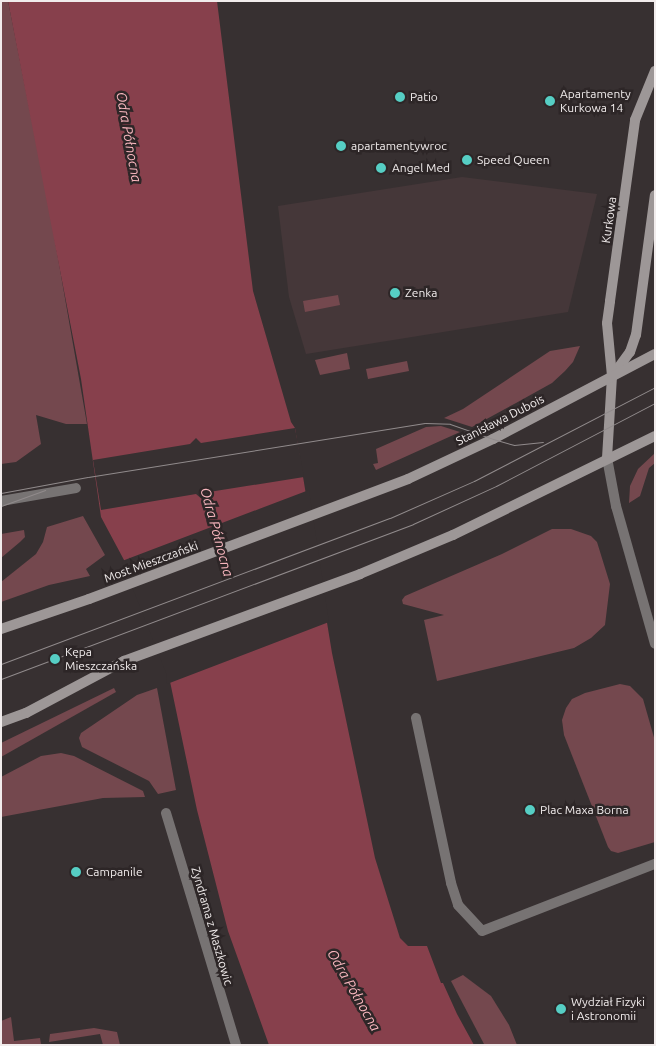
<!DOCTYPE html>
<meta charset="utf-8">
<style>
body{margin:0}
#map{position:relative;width:656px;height:1046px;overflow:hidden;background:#373031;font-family:Ubuntu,sans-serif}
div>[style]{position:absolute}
.built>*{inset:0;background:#453739}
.green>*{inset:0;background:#74484e}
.water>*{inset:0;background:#87404c}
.pier>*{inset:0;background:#373031}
.street>*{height:10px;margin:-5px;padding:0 5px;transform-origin:5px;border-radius:5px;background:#777373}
.secondary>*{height:10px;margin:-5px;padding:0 5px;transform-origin:5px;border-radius:5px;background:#9d9797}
.tram>*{height:1px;margin:-0.5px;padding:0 0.5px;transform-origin:0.5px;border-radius:0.5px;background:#918b8c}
.dots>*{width:14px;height:14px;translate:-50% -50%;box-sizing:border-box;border:2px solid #2d2627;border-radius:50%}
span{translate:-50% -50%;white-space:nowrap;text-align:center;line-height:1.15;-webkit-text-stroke:5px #2d2627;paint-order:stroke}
.poi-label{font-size:12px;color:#f1ecec}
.left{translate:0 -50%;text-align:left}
.street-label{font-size:12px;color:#f1ecec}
.water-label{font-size:14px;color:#f8b6be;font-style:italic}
.frame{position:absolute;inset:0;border:2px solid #f1ecec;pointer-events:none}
</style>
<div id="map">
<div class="built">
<i style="clip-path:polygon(462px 177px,597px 194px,568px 312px,306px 354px,289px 297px,278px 206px)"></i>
</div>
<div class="green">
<i style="clip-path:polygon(1px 1px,8px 1px,49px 207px,87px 424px,66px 424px,36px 415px,41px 444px,16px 462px,1px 464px)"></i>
<i style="clip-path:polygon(338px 295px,340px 305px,305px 312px,303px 301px)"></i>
<i style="clip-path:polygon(580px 346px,573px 362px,565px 371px,552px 383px,516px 403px,472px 427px,444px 418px,463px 409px,550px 351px)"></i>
<i style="clip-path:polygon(347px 353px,350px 369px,320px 375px,315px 360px)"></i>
<i style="clip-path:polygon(407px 361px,409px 371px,368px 379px,366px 369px)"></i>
<i style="clip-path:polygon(441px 426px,460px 432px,376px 470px,373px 464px,378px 463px,376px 449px,426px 427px)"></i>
<i style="clip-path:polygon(655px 453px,655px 463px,649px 468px,640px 496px,629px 503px,630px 486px,638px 469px)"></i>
<i style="clip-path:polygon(83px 516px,105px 555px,86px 569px,90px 576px,49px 585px,1px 602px,1px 582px,36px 554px,43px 542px,47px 527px)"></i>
<i style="clip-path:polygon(552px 529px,571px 529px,591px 536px,597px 542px,610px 584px,605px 625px,591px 638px,574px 648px,437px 681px,424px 620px,444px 615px,403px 604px,402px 600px,405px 596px,502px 554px)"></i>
<i style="clip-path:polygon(24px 530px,25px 537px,20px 542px,1px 558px,1px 534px)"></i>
<i style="clip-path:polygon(620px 684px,630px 686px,643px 699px,655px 741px,655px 842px,618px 853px,611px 851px,608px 847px,564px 735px,562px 720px,566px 708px,572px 699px,585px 693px)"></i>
<i style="clip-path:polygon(114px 688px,116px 692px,1px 757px,1px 743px)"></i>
<i style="clip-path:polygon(157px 688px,176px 790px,158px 794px,149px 781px,82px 747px,79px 738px,81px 733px,137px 695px)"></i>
<i style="clip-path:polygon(61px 753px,74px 756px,143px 791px,145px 797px,103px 798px,1px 817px,1px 777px,41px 756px)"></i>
<i style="clip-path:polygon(463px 975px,491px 996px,509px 1025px,517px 1045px,484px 1044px,451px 981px)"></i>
<i style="clip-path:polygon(11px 1017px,14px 1041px,40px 1038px,41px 1044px,1px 1045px,1px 1021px)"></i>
<i style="clip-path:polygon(94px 1028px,117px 1032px,120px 1045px,103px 1045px,100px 1034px,49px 1042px,50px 1034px)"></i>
</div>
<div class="water">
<i style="clip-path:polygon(8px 1px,217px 1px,253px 291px,291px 422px,295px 428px,332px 653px,375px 858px,400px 938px,408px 946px,427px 946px,441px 983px,443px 983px,457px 1014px,474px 1045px,269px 1045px,228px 931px,197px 810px,168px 672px,124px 560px,101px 517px,81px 379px)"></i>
</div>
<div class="pier">
<i style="clip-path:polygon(295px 428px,304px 477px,209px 492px,208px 496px,203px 500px,196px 494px,101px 510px,93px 460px,190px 444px,196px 438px,201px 443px)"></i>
<i style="clip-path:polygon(309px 490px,329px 622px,167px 684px,166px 673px,122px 561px)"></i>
</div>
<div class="street">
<i style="left:607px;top:458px;width:49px;rotate:79.4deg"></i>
<i style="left:616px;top:506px;width:143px;rotate:74.2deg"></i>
<i style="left:1px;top:501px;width:76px;rotate:-9.8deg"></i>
<i style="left:416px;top:718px;width:169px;rotate:78deg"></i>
<i style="left:451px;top:883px;width:23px;rotate:72deg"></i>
<i style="left:458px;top:905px;width:35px;rotate:47deg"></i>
<i style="left:482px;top:931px;width:186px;rotate:-21.2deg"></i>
<i style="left:166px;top:813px;width:242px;rotate:73.2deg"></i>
</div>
<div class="secondary">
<i style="left:616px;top:371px;width:24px;rotate:-54deg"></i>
<i style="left:630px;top:352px;width:18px;rotate:-71deg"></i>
<i style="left:636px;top:335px;width:141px;rotate:-82.3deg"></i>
<i style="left:607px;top:458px;width:82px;rotate:-86.5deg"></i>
<i style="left:612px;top:376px;width:53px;rotate:-95.4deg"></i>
<i style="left:607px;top:323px;width:22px;rotate:-82deg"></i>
<i style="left:610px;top:301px;width:183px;rotate:-82.1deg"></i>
<i style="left:635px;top:120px;width:53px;rotate:-67.8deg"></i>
<i style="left:1px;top:629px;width:93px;rotate:-18.8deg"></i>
<i style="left:89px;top:599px;width:341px;rotate:-20.6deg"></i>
<i style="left:408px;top:479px;width:94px;rotate:-25.2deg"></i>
<i style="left:493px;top:439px;width:183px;rotate:-27.7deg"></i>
<i style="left:1px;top:722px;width:27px;rotate:-20deg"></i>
<i style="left:26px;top:713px;width:111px;rotate:-28deg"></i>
<i style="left:124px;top:661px;width:252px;rotate:-20.2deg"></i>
<i style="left:360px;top:574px;width:101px;rotate:-22.8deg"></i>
<i style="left:453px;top:535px;width:225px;rotate:-26.1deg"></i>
</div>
<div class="tram">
<i style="left:1px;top:493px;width:88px;rotate:-10.4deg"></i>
<i style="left:88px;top:477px;width:341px;rotate:-9.1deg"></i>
<i style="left:425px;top:423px;width:25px;rotate:2deg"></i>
<i style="left:450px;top:424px;width:46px;rotate:19.2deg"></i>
<i style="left:493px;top:439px;width:22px;rotate:16deg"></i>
<i style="left:514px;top:445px;width:29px;rotate:-6deg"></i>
<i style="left:1px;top:506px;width:47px;rotate:-20deg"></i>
<i style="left:1px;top:664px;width:415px;rotate:-20.6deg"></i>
<i style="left:390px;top:518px;width:92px;rotate:-23.8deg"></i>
<i style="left:474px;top:481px;width:204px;rotate:-27.4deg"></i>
<i style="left:1px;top:679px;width:440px;rotate:-20.6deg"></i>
<i style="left:413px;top:524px;width:91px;rotate:-24.6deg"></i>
<i style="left:496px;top:486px;width:179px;rotate:-27.6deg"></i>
</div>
<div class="dots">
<i style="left:400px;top:97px;background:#56cec4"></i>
<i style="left:550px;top:101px;background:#56cec4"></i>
<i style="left:341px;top:146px;background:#56cec4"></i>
<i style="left:467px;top:160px;background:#56cec4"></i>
<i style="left:381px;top:168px;background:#56cec4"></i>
<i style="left:395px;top:293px;background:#56cec4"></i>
<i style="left:55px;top:659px;background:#56cec4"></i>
<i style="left:530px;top:810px;background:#56cec4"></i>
<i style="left:76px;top:872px;background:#56cec4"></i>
<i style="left:561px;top:1009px;background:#56cec4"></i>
</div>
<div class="poi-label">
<span class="left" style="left:560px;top:101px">Apartamenty<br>Kurkowa 14</span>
<span class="left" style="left:410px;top:97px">Patio</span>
<span class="left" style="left:351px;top:146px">apartamentywroc</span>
<span class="left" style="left:477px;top:160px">Speed Queen</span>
<span class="left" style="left:392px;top:168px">Angel Med</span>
<span class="left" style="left:405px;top:293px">Zenka</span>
<span class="left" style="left:65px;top:659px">Kępa<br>Mieszczańska</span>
<span class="left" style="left:540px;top:810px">Plac Maxa Borna</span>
<span class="left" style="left:86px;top:872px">Campanile</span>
<span class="left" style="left:571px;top:1009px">Wydział Fizyki<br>i Astronomii</span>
</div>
<div class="street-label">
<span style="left:609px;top:220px;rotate:-82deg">Kurkowa</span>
<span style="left:500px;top:420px;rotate:-27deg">Stanisława Dubois</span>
<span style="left:151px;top:562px;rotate:-20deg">Most Mieszczański</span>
<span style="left:212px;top:926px;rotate:74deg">Zyndrama z Maszkowic</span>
</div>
<div class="water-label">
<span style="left:129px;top:137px;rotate:80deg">Odra Północna</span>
<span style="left:217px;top:532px;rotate:75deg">Odra Północna</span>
<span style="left:354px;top:990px;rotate:60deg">Odra Północna</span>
</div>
<div class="frame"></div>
</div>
